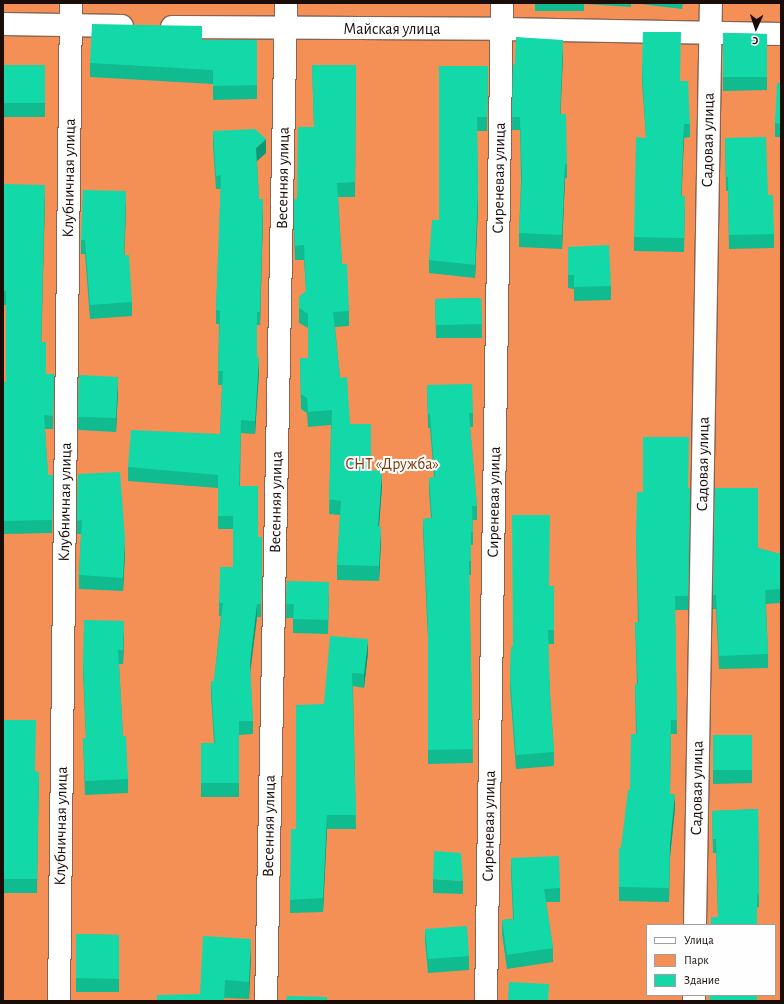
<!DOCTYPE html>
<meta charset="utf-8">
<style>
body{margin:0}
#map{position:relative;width:784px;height:1004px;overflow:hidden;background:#fbd4c0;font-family:"Alegreya Sans",sans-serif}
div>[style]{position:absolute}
.green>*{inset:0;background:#f49056}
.roads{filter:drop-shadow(1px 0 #876452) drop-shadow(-1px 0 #876452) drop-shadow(0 1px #876452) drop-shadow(0 -1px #876452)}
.minor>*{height:22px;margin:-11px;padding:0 11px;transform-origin:11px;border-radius:11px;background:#fff}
.wall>*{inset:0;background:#10bb90}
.shaded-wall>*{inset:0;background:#0d9876}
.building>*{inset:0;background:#13d9a8}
span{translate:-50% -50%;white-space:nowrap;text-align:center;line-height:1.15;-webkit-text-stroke:4px #fefefe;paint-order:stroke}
.street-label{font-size:16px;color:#1a0d07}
.park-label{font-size:16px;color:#7c3703}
.frame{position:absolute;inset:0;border:4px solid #1a0d07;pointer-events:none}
.legend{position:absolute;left:646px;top:924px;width:130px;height:72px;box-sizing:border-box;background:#fefefe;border:1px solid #a39e9b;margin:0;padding:5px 7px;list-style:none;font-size:12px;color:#1a0d07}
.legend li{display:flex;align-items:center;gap:8px;height:20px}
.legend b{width:20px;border:1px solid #a39e9b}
.north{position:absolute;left:736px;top:8px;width:40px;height:40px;-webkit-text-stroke:3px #fefefe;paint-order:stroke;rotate:183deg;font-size:11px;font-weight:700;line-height:16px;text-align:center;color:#1a0d07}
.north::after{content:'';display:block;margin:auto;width:14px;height:18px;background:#1a0d07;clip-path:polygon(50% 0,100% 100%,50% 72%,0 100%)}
</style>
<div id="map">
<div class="green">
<i style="clip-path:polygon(evenodd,3px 3px,781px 3px,781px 1001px,3px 1001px,3px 3px,647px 925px,775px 925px,775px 995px,647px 995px,647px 925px)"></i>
</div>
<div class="roads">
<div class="minor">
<i style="left:3px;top:24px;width:119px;rotate:1deg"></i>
<i style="left:172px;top:27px;width:329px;rotate:0.3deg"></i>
<i style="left:501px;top:29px;width:280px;rotate:1deg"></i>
<i style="left:695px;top:925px;width:922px;rotate:-89.01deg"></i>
<i style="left:59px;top:1001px;width:998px;rotate:-89.31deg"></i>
<i style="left:266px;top:1001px;width:998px;rotate:-88.85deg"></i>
<i style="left:486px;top:1001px;width:998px;rotate:-89.08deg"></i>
<i style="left:694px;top:1001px;width:6px;rotate:-90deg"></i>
</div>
</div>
<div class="wall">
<i style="clip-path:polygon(535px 3px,683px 3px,682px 9px,631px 3px,631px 7px,584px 4px,584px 11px,535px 11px)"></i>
<i style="clip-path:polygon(723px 33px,767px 34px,767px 90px,723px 91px)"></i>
<i style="clip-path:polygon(202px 40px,257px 40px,257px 99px,213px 100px,213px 84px,90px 77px,90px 63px)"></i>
<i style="clip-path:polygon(563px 54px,560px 114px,567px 164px,567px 178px,565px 178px,562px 249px,519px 247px,519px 233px,521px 181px,520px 130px,512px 130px,513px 65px)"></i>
<i style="clip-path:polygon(3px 65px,45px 65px,45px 117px,3px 117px)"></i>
<i style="clip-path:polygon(312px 65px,356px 65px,355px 197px,338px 197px,342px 264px,349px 311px,349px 326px,335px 327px,340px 378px,350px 424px,371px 470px,382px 486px,379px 526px,381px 541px,379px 581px,337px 580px,337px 565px,340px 515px,329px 514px,331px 425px,308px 427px,307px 413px,301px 409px,300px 358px,308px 358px,308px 328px,299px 323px,299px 297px,306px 291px,304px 260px,295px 260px,294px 234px,294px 199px,297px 199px,314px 127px)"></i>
<i style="clip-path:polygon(488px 66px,487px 131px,477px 131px,478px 205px,475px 278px,429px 273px,429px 260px,439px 220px)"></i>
<i style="clip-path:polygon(642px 67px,680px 81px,690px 124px,690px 137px,684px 138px,681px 196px,685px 210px,684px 252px,634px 251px,634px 237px,646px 138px,642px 81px)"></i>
<i style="clip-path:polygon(781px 83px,781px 137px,775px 137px,775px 123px)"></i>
<i style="clip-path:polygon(213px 131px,266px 153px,257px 161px,259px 199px,263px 213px,260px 325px,257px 325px,257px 357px,259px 371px,255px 434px,241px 433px,240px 486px,258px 537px,262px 537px,261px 617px,257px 617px,250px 671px,253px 721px,253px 734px,239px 735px,239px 797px,201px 797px,201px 743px,214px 743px,211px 695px,211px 681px,214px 681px,221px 616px,219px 616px,219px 603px,233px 567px,233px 529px,218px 529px,218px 488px,128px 481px,128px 467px,220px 434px,222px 385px,218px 385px,219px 324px,216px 324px,216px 310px,221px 189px,216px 189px,213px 145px)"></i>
<i style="clip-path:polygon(725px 138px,768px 195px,774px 234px,774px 248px,729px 249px,728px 191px,726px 191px)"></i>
<i style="clip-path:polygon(3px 184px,45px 198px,41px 342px,46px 374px,54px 374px,53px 429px,45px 429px,48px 475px,53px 475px,52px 533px,3px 534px,3px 382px,6px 382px,6px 305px,4px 305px,3px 281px)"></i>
<i style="clip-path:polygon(126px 204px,124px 255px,132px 302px,132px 316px,90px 319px,85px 254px,81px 254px,81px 240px)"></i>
<i style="clip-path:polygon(568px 247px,611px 286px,611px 300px,574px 301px,574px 289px,568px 288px)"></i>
<i style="clip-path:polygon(481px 298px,482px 338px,436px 338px,435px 299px)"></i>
<i style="clip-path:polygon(79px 375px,118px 390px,116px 432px,78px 430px)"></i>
<i style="clip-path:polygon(427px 385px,473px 413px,473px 427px,470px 427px,477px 506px,477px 520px,473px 520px,473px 545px,471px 545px,471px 575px,469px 575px,473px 763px,428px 764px,428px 639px,423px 532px,423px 519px,431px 518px,429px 492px,429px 478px,434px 477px,430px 428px,428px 428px)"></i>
<i style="clip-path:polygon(78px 474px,125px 552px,123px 591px,79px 589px,79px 575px,81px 534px,77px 534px)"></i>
<i style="clip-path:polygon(688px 488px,690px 502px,688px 610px,675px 610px,677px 734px,671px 734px,670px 794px,675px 808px,670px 857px,669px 902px,619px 901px,619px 848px,621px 848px,630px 790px,636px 734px,635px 684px,637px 684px,635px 622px,638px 622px,636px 534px,643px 492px)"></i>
<i style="clip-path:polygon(758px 548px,776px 553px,781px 553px,781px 603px,766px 604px,768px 654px,768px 668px,719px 669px,716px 609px,713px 609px,713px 595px)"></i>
<i style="clip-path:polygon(287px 581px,329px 596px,328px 634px,293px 633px,293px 618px,286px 618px)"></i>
<i style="clip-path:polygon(550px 586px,554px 586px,554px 644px,548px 644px,550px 694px,554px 752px,554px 766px,516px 769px,510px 688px,511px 647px,512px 647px)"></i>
<i style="clip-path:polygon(124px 635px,123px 664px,119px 664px,123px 736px,128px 779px,128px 793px,85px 795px,83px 738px,86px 738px,83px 673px,83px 659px)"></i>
<i style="clip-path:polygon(368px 653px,364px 688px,353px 686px,356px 829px,327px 829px,323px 912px,290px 913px,290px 900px,296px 829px,324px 704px)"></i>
<i style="clip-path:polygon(3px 720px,36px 772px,39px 772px,37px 893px,3px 893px)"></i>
<i style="clip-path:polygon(713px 735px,752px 735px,752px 783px,713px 784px)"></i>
<i style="clip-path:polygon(758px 809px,759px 907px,718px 917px,716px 853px,713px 853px,712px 811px)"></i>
<i style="clip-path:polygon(511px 858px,560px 888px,560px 902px,546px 902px,553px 948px,553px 962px,507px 969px,502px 934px,502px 920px,513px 919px,511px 872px)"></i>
<i style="clip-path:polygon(433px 879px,463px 881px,463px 894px,433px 893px)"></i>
<i style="clip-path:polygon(425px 929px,469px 956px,469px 970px,428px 973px,425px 942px)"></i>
<i style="clip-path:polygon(76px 934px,119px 935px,119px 992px,76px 992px)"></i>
<i style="clip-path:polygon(251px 957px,249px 999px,225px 998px,200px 994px)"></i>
</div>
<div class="shaded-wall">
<i style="clip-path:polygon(563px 40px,563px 54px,560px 128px,560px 114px)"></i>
<i style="clip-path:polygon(684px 124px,684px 138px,681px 210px,681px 196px)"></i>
<i style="clip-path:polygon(266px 139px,266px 153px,256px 162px,256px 148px)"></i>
<i style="clip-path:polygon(565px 164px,565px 178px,562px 249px,562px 235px)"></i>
<i style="clip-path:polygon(45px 185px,45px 198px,41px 355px,41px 342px)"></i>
<i style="clip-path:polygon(126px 191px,126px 204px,124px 269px,124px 255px)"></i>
<i style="clip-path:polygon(478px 191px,478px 205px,475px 278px,475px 265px)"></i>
<i style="clip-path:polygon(263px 199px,263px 213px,260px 325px,260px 312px)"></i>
<i style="clip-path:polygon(259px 357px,259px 371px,255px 434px,255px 421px)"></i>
<i style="clip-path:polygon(118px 377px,118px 390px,116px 432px,116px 418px)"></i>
<i style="clip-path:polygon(382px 471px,382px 486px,378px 541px,378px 526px)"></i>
<i style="clip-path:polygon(381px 527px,381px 541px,379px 581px,379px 566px)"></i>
<i style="clip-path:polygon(125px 538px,125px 552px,123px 591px,123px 578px)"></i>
<i style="clip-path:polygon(257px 604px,257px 617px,250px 675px,250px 662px)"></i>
<i style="clip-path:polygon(124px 621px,124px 635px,123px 664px,123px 650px)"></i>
<i style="clip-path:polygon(368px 639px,368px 653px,364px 688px,364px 674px)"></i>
<i style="clip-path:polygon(675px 794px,675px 808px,670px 857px,669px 902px,670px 843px)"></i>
<i style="clip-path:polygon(327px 815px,327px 829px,323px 912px,323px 898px)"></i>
<i style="clip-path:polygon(251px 939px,251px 957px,249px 999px,249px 982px)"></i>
</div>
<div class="building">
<i style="clip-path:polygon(92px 24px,202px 26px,202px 40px,257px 40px,257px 85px,213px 86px,213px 70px,90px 63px)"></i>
<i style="clip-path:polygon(643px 32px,681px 32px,680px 81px,688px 81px,690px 124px,684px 124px,681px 196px,685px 196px,684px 238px,634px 237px,636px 137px,646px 138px,642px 67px)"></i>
<i style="clip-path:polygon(723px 33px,767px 34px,767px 77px,723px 77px)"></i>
<i style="clip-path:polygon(516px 37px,563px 40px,560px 114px,566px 114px,567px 164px,565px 164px,562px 235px,519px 233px,522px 176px,520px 117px,512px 117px,513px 65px,515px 65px)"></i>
<i style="clip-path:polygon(3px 65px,45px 65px,45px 103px,3px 103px)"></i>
<i style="clip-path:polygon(312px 65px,356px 65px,355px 182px,337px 183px,342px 264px,347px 264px,349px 311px,333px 312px,340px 378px,347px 377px,350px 424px,371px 424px,371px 470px,382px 471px,378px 526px,381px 527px,379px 566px,337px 565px,341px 501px,329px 499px,332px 410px,308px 412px,307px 398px,301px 394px,300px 358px,308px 358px,308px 314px,299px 308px,299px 297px,306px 291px,304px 245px,295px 246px,294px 219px,294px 199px,297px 199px,298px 127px,314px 127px)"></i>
<i style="clip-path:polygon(439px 66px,488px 66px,487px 117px,477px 117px,478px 191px,475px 265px,429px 260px,432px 220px,439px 220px)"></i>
<i style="clip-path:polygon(777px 83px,781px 83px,781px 124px,775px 123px)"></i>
<i style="clip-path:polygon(255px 129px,266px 139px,256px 148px,259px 199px,263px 199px,260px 312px,257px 312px,257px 357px,259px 357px,255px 421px,241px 420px,239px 486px,258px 486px,258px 537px,262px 537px,261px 604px,257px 604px,250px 662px,253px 721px,239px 721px,239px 783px,201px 783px,201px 743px,215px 743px,211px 681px,214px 681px,223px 603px,219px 603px,220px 567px,233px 567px,233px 516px,218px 516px,218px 475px,128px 467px,131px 430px,220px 434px,223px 371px,218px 371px,220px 311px,216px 310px,221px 175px,216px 176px,213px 131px)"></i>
<i style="clip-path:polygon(766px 137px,768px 195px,773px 195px,774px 234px,729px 235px,728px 177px,726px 177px,725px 138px)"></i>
<i style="clip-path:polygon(3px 184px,45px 185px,41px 342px,46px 342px,46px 374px,54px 374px,53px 416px,44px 415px,48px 475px,53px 475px,52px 520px,3px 521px,3px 481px,4px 481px,3px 466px,3px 382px,6px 382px,6px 291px,4px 291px,3px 267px)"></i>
<i style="clip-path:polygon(83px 190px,126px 191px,124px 255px,129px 255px,132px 302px,90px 305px,85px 240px,81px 240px)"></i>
<i style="clip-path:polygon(609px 245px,611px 286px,574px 287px,574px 275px,568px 275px,568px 247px)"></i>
<i style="clip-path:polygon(481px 298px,482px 324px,436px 325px,435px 299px)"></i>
<i style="clip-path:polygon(79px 375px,118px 377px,116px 418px,78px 417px)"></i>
<i style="clip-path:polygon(472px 384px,473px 413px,469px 413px,477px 506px,472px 506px,473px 532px,471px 532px,471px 561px,469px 561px,473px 749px,428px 750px,428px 625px,423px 519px,432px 518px,429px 478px,435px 477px,430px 414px,428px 414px,427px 385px)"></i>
<i style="clip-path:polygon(643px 437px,689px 437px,688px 488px,690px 488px,688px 596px,675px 596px,677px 720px,671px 720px,670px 794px,675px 794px,670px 843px,669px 888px,619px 887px,619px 848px,621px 848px,628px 790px,630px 790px,631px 734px,637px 734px,635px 684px,638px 684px,635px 622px,639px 622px,636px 534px,637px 492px,643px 492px)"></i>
<i style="clip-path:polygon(120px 472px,125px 538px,123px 578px,79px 575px,82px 520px,77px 521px,78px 474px)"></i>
<i style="clip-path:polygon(715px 488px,758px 488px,758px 548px,776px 553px,781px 553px,781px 589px,765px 590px,768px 654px,719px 656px,716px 595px,713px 595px)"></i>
<i style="clip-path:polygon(512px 515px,550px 515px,549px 586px,554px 586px,554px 630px,548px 630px,550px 694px,554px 752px,516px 755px,510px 675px,511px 647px,513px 647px)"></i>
<i style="clip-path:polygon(287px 581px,329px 582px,328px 620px,293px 619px,294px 604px,286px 604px)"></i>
<i style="clip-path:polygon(84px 620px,124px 621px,123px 650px,118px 650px,123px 736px,126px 736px,128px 779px,85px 781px,83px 738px,86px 738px,83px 659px)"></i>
<i style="clip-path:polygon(330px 636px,368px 639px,364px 674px,352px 673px,356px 815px,327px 815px,323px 898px,290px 900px,291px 829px,296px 829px,296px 705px,324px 704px)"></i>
<i style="clip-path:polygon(3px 720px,36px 720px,35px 772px,39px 772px,37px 879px,3px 879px)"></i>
<i style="clip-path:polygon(713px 735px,752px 735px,752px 770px,713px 770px)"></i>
<i style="clip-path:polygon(758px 809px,759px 893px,757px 894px,757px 925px,711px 925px,711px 917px,718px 917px,716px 839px,713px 839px,712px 811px)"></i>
<i style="clip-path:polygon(434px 851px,461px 853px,463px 881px,433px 879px)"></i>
<i style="clip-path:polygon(559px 856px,560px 888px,544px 889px,553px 948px,507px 955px,502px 920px,514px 919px,511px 858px)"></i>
<i style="clip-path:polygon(467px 926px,469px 956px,428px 959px,425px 929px)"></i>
<i style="clip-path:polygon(76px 934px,119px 935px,119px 979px,76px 978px)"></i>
<i style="clip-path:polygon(203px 936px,251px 939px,249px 982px,225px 980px,224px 1001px,157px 1001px,157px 995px,200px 994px)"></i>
<i style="clip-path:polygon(509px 982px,549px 984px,548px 1001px,508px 1001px)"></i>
<i style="clip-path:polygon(709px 995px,757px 995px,757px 1001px,710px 1001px)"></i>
<i style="clip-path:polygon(287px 996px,327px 997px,327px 1001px,286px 1001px)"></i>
</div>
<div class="street-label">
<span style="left:392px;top:29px">Майская улица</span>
<span style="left:708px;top:140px;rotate:-89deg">Садовая улица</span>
<span style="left:69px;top:178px;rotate:-89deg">Клубничная улица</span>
<span style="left:283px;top:178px;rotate:-89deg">Весенняя улица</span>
<span style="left:499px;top:178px;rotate:-89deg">Сиреневая улица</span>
<span style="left:703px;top:464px;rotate:-89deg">Садовая улица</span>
<span style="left:65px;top:502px;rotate:-89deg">Клубничная улица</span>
<span style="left:276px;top:502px;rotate:-89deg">Весенняя улица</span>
<span style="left:494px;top:502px;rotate:-89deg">Сиреневая улица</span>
<span style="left:697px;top:788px;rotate:-89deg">Садовая улица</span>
<span style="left:61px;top:826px;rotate:-89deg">Клубничная улица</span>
<span style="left:269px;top:826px;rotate:-89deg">Весенняя улица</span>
<span style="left:489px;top:826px;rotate:-89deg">Сиреневая улица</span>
</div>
<div class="park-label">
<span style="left:392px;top:464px">СНТ «Дружба»</span>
</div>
<div class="frame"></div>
<ul class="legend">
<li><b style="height:5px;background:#fff"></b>Улица</li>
<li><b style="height:11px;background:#f49056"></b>Парк</li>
<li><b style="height:11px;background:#13d9a8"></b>Здание</li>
</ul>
<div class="north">С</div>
</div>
